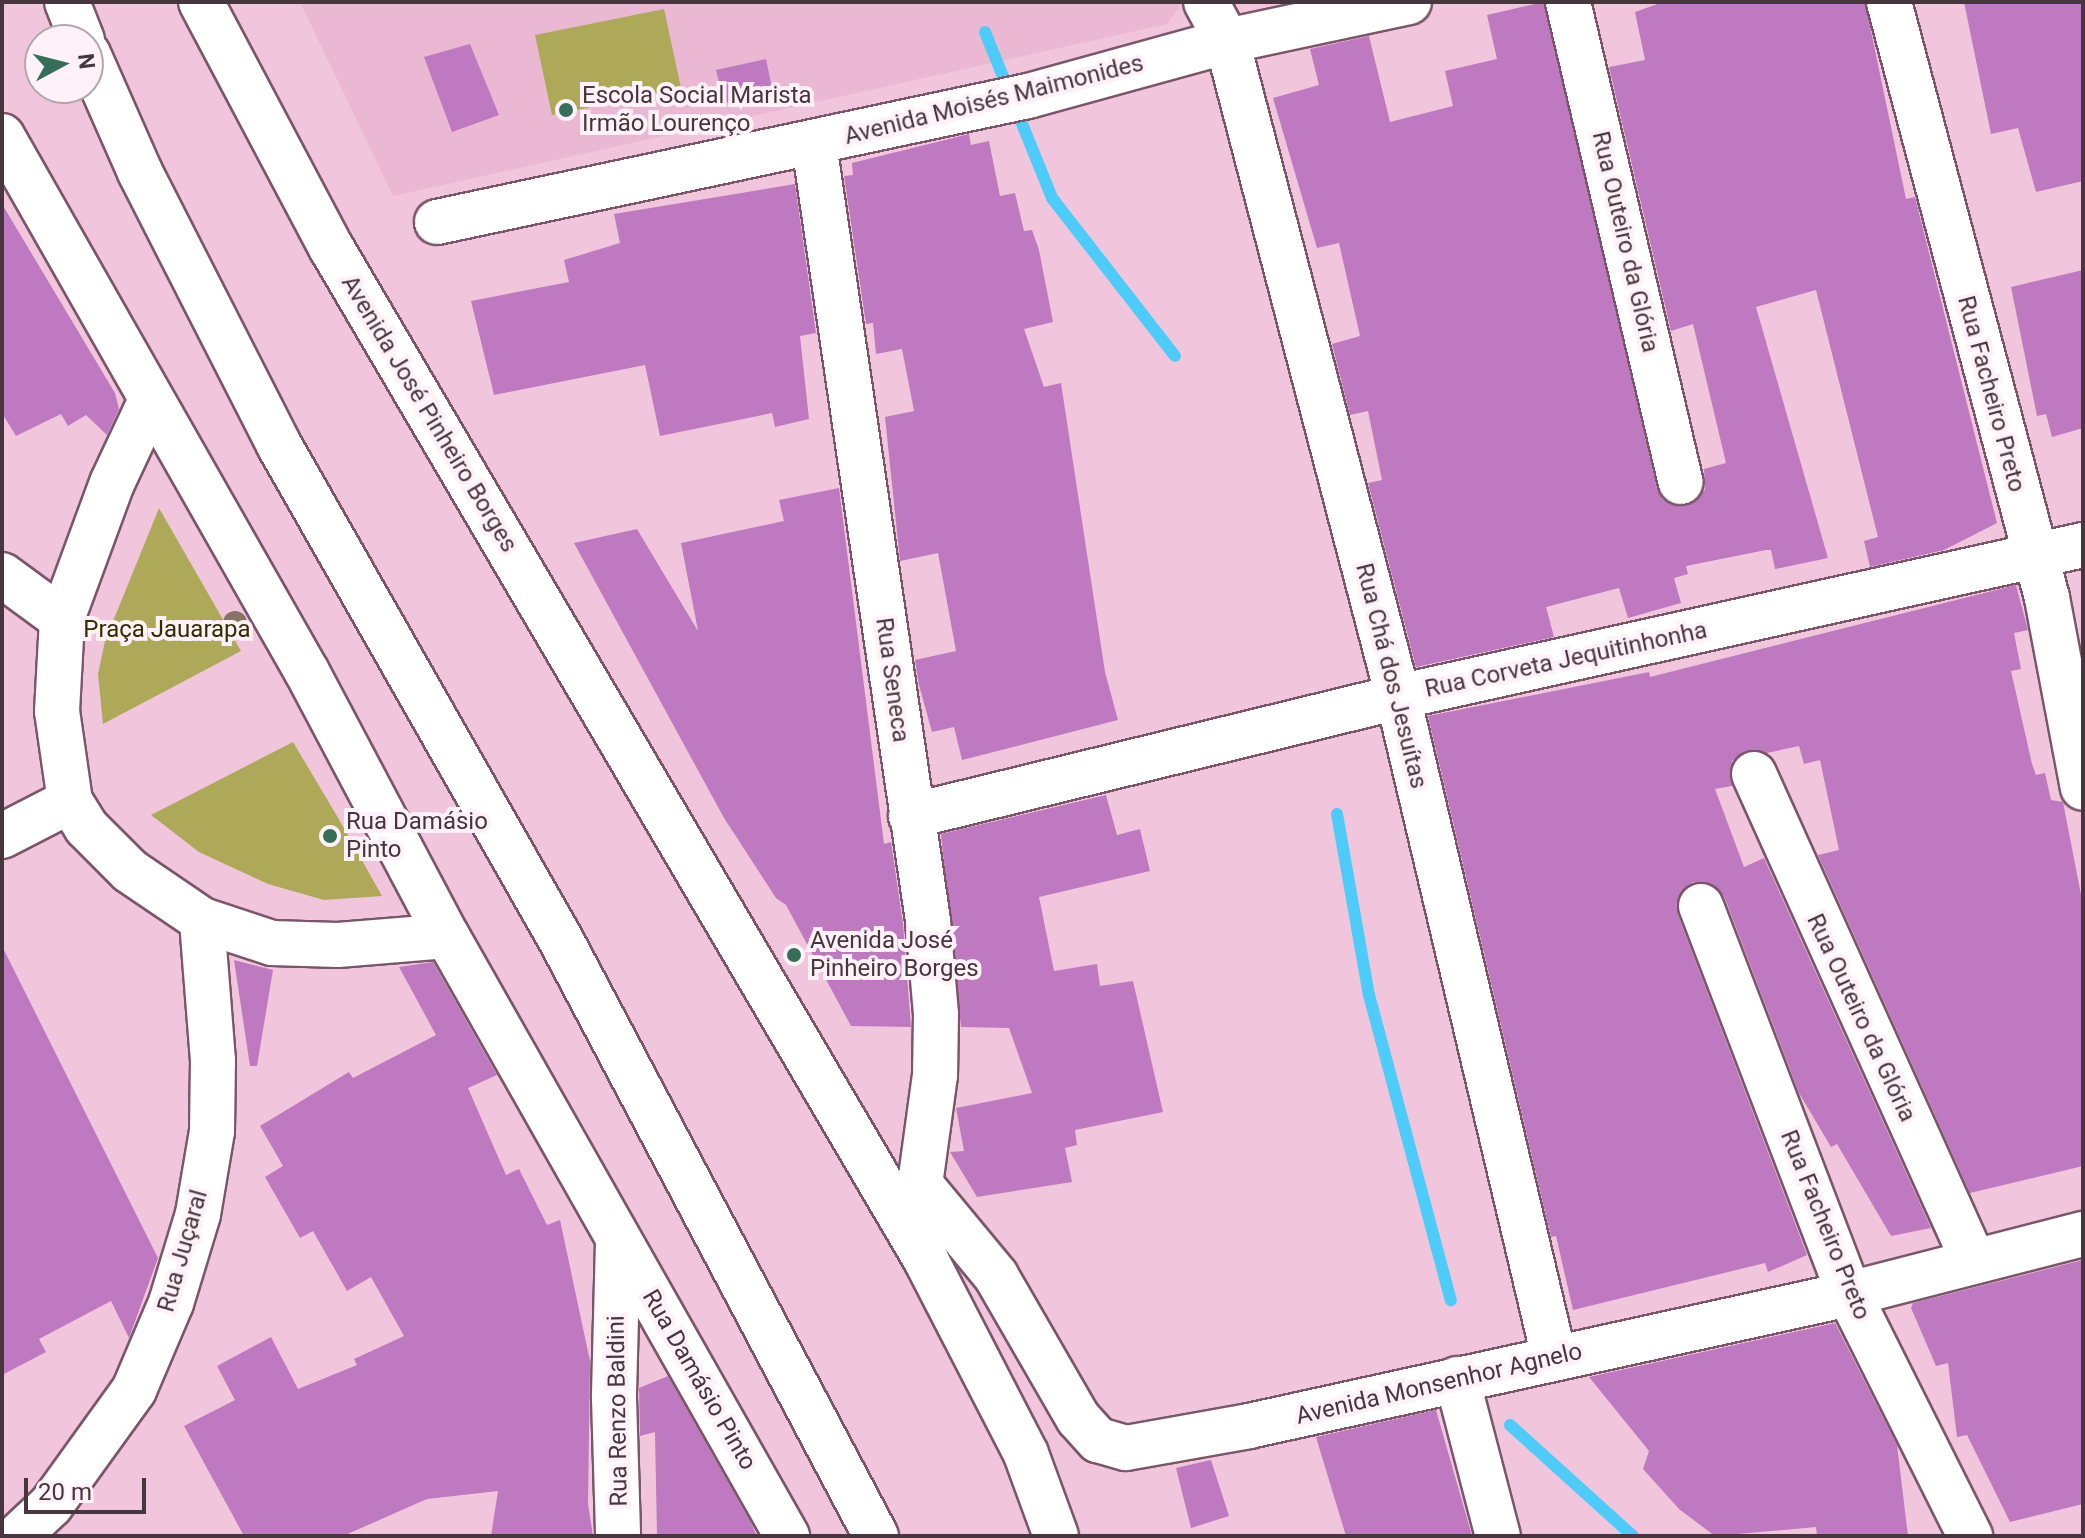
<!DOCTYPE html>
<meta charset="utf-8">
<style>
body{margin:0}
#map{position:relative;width:2085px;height:1538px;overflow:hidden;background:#f1c6dc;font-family:Roboto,sans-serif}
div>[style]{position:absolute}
.built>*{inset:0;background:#eab8d2}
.green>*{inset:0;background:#ada959}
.stream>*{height:12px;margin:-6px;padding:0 6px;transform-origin:6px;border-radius:6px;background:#4dcbf9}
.building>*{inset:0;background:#be79c0}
.roads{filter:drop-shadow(2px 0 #7b5669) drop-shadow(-2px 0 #7b5669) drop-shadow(0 2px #7b5669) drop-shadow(0 -2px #7b5669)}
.minor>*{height:44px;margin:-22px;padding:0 22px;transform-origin:22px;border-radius:22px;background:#fff}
.major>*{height:44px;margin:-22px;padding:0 22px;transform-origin:22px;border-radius:22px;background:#fff}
.trees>*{width:24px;height:24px;margin:-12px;border-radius:50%;background:#877364}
.dots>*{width:22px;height:22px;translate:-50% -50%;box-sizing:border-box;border:4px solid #fef1f7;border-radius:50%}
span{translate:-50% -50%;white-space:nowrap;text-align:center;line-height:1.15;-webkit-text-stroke:8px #fef1f7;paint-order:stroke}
.poi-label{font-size:24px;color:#48363f}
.left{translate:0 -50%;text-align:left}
.street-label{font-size:24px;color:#48363f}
.park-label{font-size:24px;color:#312f01}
.frame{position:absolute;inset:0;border:4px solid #48363f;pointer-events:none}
.north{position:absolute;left:24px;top:24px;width:80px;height:80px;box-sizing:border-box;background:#fef1f7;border:2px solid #b5a6ad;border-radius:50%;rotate:83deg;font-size:22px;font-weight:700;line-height:32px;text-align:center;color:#48363f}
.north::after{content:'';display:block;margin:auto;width:28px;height:36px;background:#356f59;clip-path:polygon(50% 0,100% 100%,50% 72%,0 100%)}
.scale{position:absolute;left:24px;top:1478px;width:122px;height:36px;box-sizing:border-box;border:4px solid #48363f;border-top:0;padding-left:10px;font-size:24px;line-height:28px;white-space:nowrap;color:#48363f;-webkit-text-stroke:6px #fef1f7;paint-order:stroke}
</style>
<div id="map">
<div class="built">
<i style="clip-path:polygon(300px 2px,1178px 2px,1179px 7px,1167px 24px,393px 196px)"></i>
</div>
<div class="green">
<i style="clip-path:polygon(664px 9px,681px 88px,552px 115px,535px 35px)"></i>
<i style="clip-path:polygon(159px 508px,241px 651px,103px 724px,98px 674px,105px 641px)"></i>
<i style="clip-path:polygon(293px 742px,337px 816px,382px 896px,324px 900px,268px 884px,199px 852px,151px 815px)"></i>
</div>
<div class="stream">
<i style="left:985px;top:32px;width:179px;rotate:68deg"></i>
<i style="left:1052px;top:198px;width:200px;rotate:52.1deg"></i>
<i style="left:1337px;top:814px;width:184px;rotate:80deg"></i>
<i style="left:1369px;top:995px;width:316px;rotate:75deg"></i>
<i style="left:1510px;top:1425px;width:166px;rotate:42.1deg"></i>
</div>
<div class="building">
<i style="clip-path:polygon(1544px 2px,1657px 488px,1663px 500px,1686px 506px,1705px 490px,1704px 469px,1726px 463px,1693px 324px,1671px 331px,1609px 67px,1645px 60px,1635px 12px,1663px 2px,1865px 2px,1906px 199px,1915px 197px,1997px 523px,1944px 550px,1870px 567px,1864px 541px,1878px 537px,1816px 290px,1756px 307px,1828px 558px,1775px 569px,1771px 550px,1766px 550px,1686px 566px,1688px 574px,1674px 578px,1681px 603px,1628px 618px,1619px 588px,1546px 607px,1554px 637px,1416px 667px,1368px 483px,1382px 480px,1368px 411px,1350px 415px,1332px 344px,1360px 336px,1339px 243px,1317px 248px,1273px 98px,1319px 85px,1310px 49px,1369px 36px,1390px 122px,1453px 106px,1445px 71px,1497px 59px,1487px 15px)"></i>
<i style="clip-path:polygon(1964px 2px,2083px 2px,2083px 181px,2036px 192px,2018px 128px,1991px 134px)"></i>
<i style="clip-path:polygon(470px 44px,499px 115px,452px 132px,424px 57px)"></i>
<i style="clip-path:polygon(766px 59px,773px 93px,724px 103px,716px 70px)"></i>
<i style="clip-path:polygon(969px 134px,971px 145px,989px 141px,1000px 196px,1015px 193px,1024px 231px,1032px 230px,1039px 250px,1053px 322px,1024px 329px,1044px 387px,1061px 383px,1105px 672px,1118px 720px,962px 760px,954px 727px,932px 732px,919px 685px,915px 660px,956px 651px,938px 553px,900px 561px,885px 417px,914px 411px,902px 349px,876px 354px,873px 323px,866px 324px,844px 176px,853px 175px,852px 163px)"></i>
<i style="clip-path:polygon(795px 184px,816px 333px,800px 336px,809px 419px,775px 427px,772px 413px,660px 436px,645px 365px,494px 395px,471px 301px,569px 282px,564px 260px,620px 243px,614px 214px)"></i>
<i style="clip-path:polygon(2px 204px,115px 393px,119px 409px,107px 435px,86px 415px,68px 426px,61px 414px,16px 436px,2px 413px)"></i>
<i style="clip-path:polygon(2083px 270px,2083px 428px,2052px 437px,2046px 414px,2037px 416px,2011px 287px)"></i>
<i style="clip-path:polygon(839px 488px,884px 844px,891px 842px,903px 924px,911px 1027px,851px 1026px,786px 905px,776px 898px,724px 818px,574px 543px,637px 529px,698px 631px,681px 543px,784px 521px,779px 500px)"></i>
<i style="clip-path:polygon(2016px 585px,2028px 630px,2014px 633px,2021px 669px,2011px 671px,2032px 764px,2036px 775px,2045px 773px,2051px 800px,2063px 802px,2083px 905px,2083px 1166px,1970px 1193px,1818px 855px,1839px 850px,1820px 760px,1804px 764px,1799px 746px,1767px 753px,1744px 751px,1732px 761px,1732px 786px,1715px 789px,1744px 867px,1764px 858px,1931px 1228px,1891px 1236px,1837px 1144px,1831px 1147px,1799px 1093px,1724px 896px,1706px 882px,1693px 882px,1681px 891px,1678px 915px,1807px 1255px,1768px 1272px,1765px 1263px,1573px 1310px,1556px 1236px,1551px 1237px,1428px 716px,1649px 672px,1650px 677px)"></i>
<i style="clip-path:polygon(1106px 795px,1117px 835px,1140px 829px,1150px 871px,1039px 897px,1054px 971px,1097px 964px,1100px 986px,1133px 981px,1163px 1112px,1075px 1130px,1077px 1145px,1065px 1148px,1072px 1182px,977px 1197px,950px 1152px,964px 1151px,956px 1108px,1032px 1093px,1009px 1028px,961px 1027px,941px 834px)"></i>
<i style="clip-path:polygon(2px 946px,158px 1258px,129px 1338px,111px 1301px,39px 1339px,46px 1352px,2px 1375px)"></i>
<i style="clip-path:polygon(234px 960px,273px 970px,257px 1066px,250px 1066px)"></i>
<i style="clip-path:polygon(433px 962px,497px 1075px,468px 1088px,506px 1175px,519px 1169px,547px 1225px,560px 1220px,590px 1361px,588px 1504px,593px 1536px,491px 1536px,498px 1491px,427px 1499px,343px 1536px,244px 1536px,184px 1426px,235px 1400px,217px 1366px,271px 1337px,298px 1389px,357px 1365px,354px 1359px,404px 1336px,371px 1277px,347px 1291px,313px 1231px,300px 1238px,265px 1177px,283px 1166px,260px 1126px,349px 1072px,353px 1078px,436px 1035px,399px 967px)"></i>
<i style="clip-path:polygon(2083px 1260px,2083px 1504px,2010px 1522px,1967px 1435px,1957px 1437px,1948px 1363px,1936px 1366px,1911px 1308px,1913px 1303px)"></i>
<i style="clip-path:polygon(1835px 1323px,1897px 1445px,1908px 1536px,1817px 1536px,1816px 1527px,1715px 1536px,1679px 1509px,1643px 1469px,1649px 1451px,1589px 1377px)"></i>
<i style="clip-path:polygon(668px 1376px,750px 1521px,757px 1536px,657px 1536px,655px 1432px,640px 1436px,639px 1388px)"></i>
<i style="clip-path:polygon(1436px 1410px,1472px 1536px,1346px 1536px,1316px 1437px)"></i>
<i style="clip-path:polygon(1211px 1460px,1229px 1516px,1191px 1528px,1176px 1468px)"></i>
</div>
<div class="roads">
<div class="minor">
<i style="left:1206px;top:2px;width:44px;rotate:61.7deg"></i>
<i style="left:1227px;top:41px;width:678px;rotate:75.39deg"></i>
<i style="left:1398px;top:697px;width:678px;rotate:76.7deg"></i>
<i style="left:1568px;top:2px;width:493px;rotate:76.8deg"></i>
<i style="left:1889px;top:2px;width:617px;rotate:75.15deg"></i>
<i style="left:2047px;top:598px;width:193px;rotate:79.3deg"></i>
<i style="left:2px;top:136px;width:617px;rotate:60.36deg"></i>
<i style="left:307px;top:672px;width:299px;rotate:62.1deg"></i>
<i style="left:447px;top:936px;width:690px;rotate:60.46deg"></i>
<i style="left:814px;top:144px;width:785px;rotate:81.65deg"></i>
<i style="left:928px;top:921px;width:93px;rotate:85.1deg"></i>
<i style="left:936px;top:1014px;width:61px;rotate:90.9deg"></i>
<i style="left:935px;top:1075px;width:110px;rotate:97.8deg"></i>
<i style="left:920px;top:1184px;width:27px;rotate:149deg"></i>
<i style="left:437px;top:222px;width:604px;rotate:-12.04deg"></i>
<i style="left:1028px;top:96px;width:206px;rotate:-15.4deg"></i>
<i style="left:1227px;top:41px;width:186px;rotate:-12.1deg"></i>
<i style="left:150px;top:402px;width:89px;rotate:115.1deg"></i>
<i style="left:112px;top:483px;width:145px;rotate:110.2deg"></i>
<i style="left:62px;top:619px;width:92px;rotate:93.1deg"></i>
<i style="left:57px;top:711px;width:91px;rotate:81.8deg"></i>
<i style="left:70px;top:801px;width:31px;rotate:58deg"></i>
<i style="left:86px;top:827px;width:62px;rotate:45deg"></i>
<i style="left:130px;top:871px;width:87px;rotate:34.2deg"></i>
<i style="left:202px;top:920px;width:74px;rotate:18.2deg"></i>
<i style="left:272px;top:943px;width:66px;rotate:1.7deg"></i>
<i style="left:338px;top:945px;width:109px;rotate:-4.7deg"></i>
<i style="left:2px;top:575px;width:74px;rotate:36.3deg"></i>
<i style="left:1754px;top:774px;width:533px;rotate:65.74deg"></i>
<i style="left:911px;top:816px;width:501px;rotate:-13.73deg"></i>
<i style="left:1398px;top:697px;width:702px;rotate:-12.51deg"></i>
<i style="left:2px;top:836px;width:76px;rotate:-27.2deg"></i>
<i style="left:1701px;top:906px;width:415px;rotate:69.1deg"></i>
<i style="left:1849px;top:1294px;width:271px;rotate:63.4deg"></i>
<i style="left:920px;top:1184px;width:119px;rotate:50.4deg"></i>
<i style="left:996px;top:1276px;width:164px;rotate:60deg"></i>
<i style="left:1078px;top:1418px;width:30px;rotate:48deg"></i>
<i style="left:1098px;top:1440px;width:29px;rotate:16deg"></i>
<i style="left:1126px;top:1448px;width:125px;rotate:-10.1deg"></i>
<i style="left:1249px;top:1426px;width:614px;rotate:-12.41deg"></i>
<i style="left:1849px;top:1294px;width:242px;rotate:-14.4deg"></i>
<i style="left:618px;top:1241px;width:157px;rotate:91.5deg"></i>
<i style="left:614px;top:1398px;width:138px;rotate:88.3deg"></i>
<i style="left:1457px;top:1379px;width:162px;rotate:75.4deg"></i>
<i style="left:18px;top:1536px;width:45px;rotate:-43.2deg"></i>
<i style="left:51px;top:1505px;width:142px;rotate:-54.2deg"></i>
<i style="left:134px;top:1390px;width:95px;rotate:-67deg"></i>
<i style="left:171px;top:1303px;width:93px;rotate:-73.1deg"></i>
<i style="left:198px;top:1214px;width:84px;rotate:-80.4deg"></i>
<i style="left:212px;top:1131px;width:70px;rotate:-89.2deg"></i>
<i style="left:213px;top:1061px;width:141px;rotate:-94.5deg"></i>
</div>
<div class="major">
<i style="left:67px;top:2px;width:41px;rotate:68.5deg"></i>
<i style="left:201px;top:2px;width:280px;rotate:62.1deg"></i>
<i style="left:332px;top:249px;width:1173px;rotate:59.56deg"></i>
<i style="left:926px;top:1260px;width:218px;rotate:62.7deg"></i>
<i style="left:1026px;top:1454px;width:87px;rotate:69.9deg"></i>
<i style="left:88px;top:54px;width:129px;rotate:66.2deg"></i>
<i style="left:140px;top:172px;width:306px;rotate:63deg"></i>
<i style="left:279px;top:445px;width:572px;rotate:60.34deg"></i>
<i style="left:562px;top:942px;width:672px;rotate:62.14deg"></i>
</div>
</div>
<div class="trees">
<i style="left:235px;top:623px"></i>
</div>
<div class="dots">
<i style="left:566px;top:110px;background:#356f59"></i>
<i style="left:330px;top:836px;background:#356f59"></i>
<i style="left:794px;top:955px;background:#356f59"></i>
</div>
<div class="poi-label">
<span class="left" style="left:582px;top:110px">Escola Social Marista<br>Irmão Lourenço</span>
<span class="left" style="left:346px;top:836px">Rua Damásio<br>Pinto</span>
<span class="left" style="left:810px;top:955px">Avenida José<br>Pinheiro Borges</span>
</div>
<div class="street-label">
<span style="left:994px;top:100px;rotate:-14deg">Avenida Moisés Maimonides</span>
<span style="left:1625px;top:242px;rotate:77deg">Rua Outeiro da Glória</span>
<span style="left:1991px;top:394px;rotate:75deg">Rua Facheiro Preto</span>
<span style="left:429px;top:414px;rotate:59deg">Avenida José Pinheiro Borges</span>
<span style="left:1566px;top:660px;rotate:-12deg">Rua Corveta Jequitinhonha</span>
<span style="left:1391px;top:676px;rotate:76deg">Rua Chá dos Jesuítas</span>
<span style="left:892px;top:680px;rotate:82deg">Rua Seneca</span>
<span style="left:1861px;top:1018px;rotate:65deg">Rua Outeiro da Glória</span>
<span style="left:1825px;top:1225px;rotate:68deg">Rua Facheiro Preto</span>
<span style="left:183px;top:1251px;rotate:-74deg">Rua Juçaral</span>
<span style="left:699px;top:1380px;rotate:60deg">Rua Damásio Pinto</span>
<span style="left:1439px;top:1384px;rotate:-13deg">Avenida Monsenhor Agnelo</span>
<span style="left:618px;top:1411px;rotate:-91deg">Rua Renzo Baldini</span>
</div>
<div class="park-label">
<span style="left:167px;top:630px">Praça Jauarapa</span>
</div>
<div class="frame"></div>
<div class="north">N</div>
<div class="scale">20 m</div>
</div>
